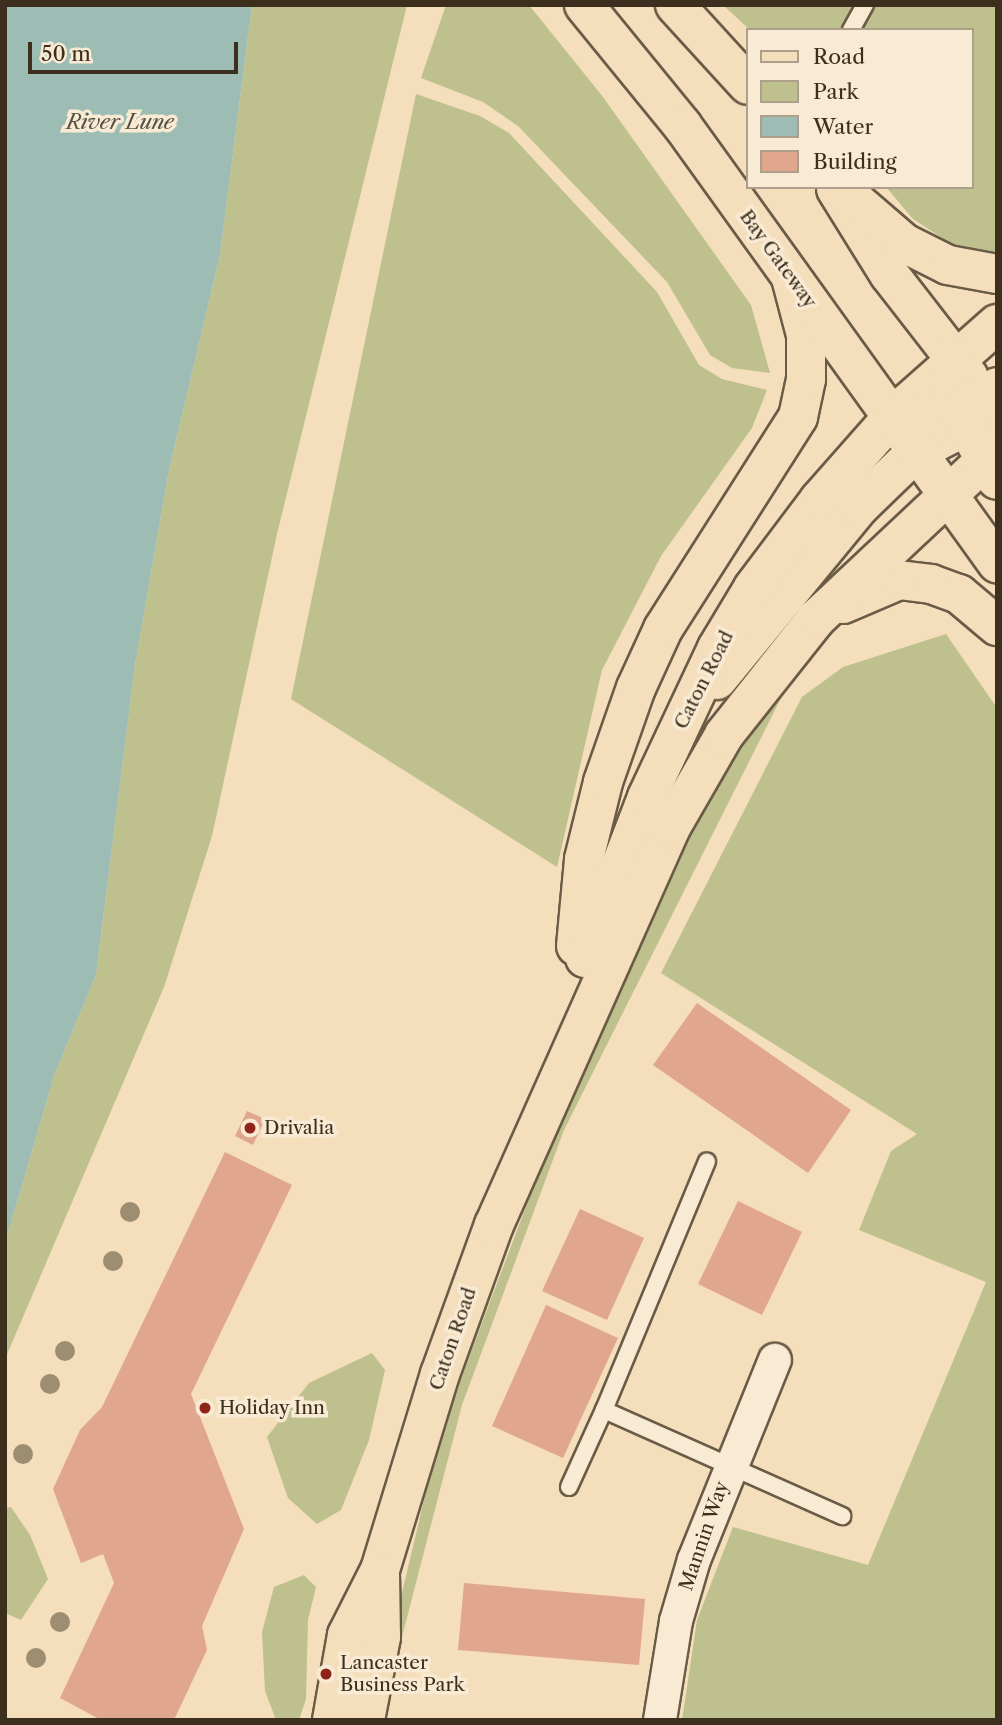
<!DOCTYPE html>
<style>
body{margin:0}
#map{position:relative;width:1002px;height:1725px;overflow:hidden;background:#f4debc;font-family:"Libre Caslon Text",serif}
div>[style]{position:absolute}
.green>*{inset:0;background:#bec08e}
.water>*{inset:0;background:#9cbcb4}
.building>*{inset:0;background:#e1a68e}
.roads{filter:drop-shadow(2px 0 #6a5b46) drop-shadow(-2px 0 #6a5b46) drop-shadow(0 2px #6a5b46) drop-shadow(0 -2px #6a5b46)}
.service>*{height:16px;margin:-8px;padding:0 8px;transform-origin:8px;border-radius:8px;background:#f8ead3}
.minor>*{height:32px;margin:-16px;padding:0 16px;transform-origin:16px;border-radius:16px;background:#f8ead3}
.primary>*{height:38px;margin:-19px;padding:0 19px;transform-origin:19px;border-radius:19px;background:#f4debc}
.trunk>*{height:38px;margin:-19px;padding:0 19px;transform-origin:19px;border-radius:19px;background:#f4debc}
.trees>*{width:20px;height:20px;margin:-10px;border-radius:50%;background:#9d8e71}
.dots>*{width:19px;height:19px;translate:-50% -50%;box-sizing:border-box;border:4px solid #f8ead3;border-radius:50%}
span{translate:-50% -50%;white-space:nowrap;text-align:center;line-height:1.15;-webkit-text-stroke:7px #f8ead3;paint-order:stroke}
.street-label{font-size:19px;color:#3c2f1e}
.poi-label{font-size:19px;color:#3c2f1e}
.left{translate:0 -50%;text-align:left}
.water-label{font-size:21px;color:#545244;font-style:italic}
.frame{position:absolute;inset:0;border:7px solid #3c2f1e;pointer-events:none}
.legend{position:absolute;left:746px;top:28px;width:228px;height:161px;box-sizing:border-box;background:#f8ead3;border:2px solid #ad9f8b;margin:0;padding:9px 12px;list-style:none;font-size:21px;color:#3c2f1e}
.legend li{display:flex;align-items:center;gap:14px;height:35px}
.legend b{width:35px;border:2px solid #ad9f8b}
.scale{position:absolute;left:28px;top:42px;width:210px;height:32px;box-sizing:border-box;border:4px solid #3c2f1e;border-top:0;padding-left:9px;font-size:21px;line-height:24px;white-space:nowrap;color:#3c2f1e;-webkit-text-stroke:5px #f8ead3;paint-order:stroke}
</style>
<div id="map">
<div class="green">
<i style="clip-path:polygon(252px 5px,407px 5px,277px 534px,212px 836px,164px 987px,5px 1359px,5px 1243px,55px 1073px,96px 975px,135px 665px,169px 470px,220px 255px)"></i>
<i style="clip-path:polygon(446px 5px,529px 5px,603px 97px,751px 305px,770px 373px,732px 368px,710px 355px,667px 282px,518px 126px,483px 102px,421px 78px)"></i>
<i style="clip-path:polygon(723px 5px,857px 5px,842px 30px,750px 30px)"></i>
<i style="clip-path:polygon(874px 5px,997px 5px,997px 256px,965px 253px,913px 219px,886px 187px,972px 187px,972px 30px,861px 30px)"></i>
<i style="clip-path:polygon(416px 94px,480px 116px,509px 133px,657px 292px,699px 365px,722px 379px,767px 390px,752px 428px,661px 556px,602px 670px,557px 867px,291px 699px)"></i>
<i style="clip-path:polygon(830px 626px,784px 692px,564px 1130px,462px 1405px,396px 1660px,386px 1660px,439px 1437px,622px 952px,729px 756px)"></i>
<i style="clip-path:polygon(946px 634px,997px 708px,997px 1720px,682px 1720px,697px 1620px,733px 1527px,868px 1565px,986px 1282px,859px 1230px,891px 1151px,917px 1134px,661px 973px,802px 697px,843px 667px)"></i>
<i style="clip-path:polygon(372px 1353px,385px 1370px,369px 1440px,341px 1510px,317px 1524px,288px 1498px,267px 1437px,309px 1383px)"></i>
<i style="clip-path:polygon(11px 1507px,30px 1535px,48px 1579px,21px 1620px,5px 1613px,5px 1508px)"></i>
<i style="clip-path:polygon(304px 1575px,316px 1587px,308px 1620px,306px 1699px,299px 1720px,276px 1720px,265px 1691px,262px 1632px,274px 1587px)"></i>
</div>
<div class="water">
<i style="clip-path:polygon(5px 5px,252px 5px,220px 255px,169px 470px,135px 665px,96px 975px,55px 1073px,5px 1243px)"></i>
</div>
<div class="building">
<i style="clip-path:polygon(697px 1003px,851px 1110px,808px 1173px,653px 1065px)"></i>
<i style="clip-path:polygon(247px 1111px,265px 1119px,253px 1145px,235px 1136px)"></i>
<i style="clip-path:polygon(225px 1152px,292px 1185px,191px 1394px,244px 1529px,202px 1626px,207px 1650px,174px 1720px,101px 1720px,60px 1698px,114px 1583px,103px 1554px,81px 1563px,53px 1489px,80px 1430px,102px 1407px)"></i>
<i style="clip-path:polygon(738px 1201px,802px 1232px,762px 1315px,698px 1284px)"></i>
<i style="clip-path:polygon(580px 1209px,644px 1238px,607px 1320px,542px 1291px)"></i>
<i style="clip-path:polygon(546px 1305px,618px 1338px,563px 1458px,492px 1426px)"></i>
<i style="clip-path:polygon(464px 1583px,645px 1599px,639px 1665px,458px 1650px)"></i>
</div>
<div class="roads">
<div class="service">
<i style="left:851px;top:30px;width:29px;rotate:-61deg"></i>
<i style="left:604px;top:1410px;width:269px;rotate:-67.5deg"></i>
<i style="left:569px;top:1487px;width:85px;rotate:-65.6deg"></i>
<i style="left:604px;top:1410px;width:261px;rotate:24deg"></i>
</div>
<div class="minor">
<i style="left:660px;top:1720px;width:100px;rotate:-80.8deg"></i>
<i style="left:676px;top:1621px;width:64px;rotate:-73.6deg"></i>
<i style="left:694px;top:1560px;width:216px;rotate:-68deg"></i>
</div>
<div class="primary">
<i style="left:836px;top:189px;width:100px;rotate:58.1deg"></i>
<i style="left:889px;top:274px;width:130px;rotate:52.2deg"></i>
<i style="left:843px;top:604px;width:61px;rotate:-23.2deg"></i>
<i style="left:899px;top:580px;width:32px;rotate:7deg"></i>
<i style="left:931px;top:584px;width:30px;rotate:20deg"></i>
<i style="left:959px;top:594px;width:50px;rotate:40.1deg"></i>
<i style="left:717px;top:680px;width:224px;rotate:-50.6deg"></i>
<i style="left:859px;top:507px;width:79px;rotate:-44deg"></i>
<i style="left:916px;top:452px;width:53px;rotate:-27.1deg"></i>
<i style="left:963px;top:428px;width:34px;rotate:-2deg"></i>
<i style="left:576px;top:946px;width:87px;rotate:-84.7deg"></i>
<i style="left:584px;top:859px;width:79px;rotate:-76.1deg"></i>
<i style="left:603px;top:782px;width:100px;rotate:-70.7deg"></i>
<i style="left:636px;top:688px;width:65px;rotate:-65.4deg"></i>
<i style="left:663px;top:629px;width:251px;rotate:-57.5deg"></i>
<i style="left:798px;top:417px;width:39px;rotate:-78deg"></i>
<i style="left:806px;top:379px;width:44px;rotate:-90deg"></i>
<i style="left:806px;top:335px;width:59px;rotate:-104.7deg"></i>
<i style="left:585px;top:958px;width:173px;rotate:-68.9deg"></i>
<i style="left:647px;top:797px;width:165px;rotate:-64.8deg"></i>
<i style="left:717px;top:648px;width:70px;rotate:-59deg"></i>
<i style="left:753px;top:588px;width:110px;rotate:-53.1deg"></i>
<i style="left:819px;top:500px;width:112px;rotate:-48.6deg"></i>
<i style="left:893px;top:416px;width:139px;rotate:-41.5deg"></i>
<i style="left:332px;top:1720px;width:86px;rotate:-80deg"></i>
<i style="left:347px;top:1635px;width:73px;rotate:-63.1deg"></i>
<i style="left:380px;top:1570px;width:205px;rotate:-73deg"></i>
<i style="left:440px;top:1374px;width:158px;rotate:-70.1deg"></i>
<i style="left:494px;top:1225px;width:433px;rotate:-66deg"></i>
<i style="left:670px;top:829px;width:108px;rotate:-60.1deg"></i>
<i style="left:724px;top:735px;width:148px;rotate:-51.6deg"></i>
<i style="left:816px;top:619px;width:248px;rotate:-43.2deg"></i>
<i style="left:365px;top:1720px;width:85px;rotate:-79.1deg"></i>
<i style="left:381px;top:1637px;width:62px;rotate:-90.9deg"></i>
</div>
<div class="trunk">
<i style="left:584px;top:5px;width:155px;rotate:50.8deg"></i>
<i style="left:682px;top:125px;width:540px;rotate:54.28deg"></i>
<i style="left:675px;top:5px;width:108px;rotate:47.6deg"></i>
<i style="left:839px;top:187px;width:86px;rotate:40.7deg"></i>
<i style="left:904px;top:243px;width:49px;rotate:26.6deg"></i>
<i style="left:948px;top:265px;width:50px;rotate:10.4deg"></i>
<i style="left:955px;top:357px;width:35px;rotate:95deg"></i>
<i style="left:952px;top:392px;width:21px;rotate:73deg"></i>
<i style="left:958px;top:412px;width:78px;rotate:60.2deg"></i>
<i style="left:893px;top:416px;width:65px;rotate:-3.5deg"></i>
<i style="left:958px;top:412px;width:46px;rotate:-32.7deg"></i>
</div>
</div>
<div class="trees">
<i style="left:130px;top:1212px"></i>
<i style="left:113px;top:1261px"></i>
<i style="left:65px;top:1351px"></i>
<i style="left:50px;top:1384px"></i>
<i style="left:23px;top:1454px"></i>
<i style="left:60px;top:1622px"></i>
<i style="left:36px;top:1658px"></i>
</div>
<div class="dots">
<i style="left:250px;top:1128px;background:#8f2418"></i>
<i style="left:205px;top:1408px;background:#8f2418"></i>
<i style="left:326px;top:1674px;background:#8f2418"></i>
</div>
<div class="street-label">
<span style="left:778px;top:259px;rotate:54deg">Bay Gateway</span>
<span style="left:704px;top:680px;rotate:-63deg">Caton Road</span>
<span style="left:453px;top:1339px;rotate:-71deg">Caton Road</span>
<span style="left:704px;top:1536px;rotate:-71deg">Mannin Way</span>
</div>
<div class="poi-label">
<span class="left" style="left:264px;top:1128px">Drivalia</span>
<span class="left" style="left:219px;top:1408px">Holiday Inn</span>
<span class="left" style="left:340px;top:1674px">Lancaster<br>Business Park</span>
</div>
<div class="water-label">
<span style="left:120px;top:122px">River Lune</span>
</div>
<div class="frame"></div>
<ul class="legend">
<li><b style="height:9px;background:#f4debc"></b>Road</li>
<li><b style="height:19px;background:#bec08e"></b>Park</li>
<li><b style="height:19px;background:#9cbcb4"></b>Water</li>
<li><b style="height:19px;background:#e1a68e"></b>Building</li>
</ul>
<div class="scale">50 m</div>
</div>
